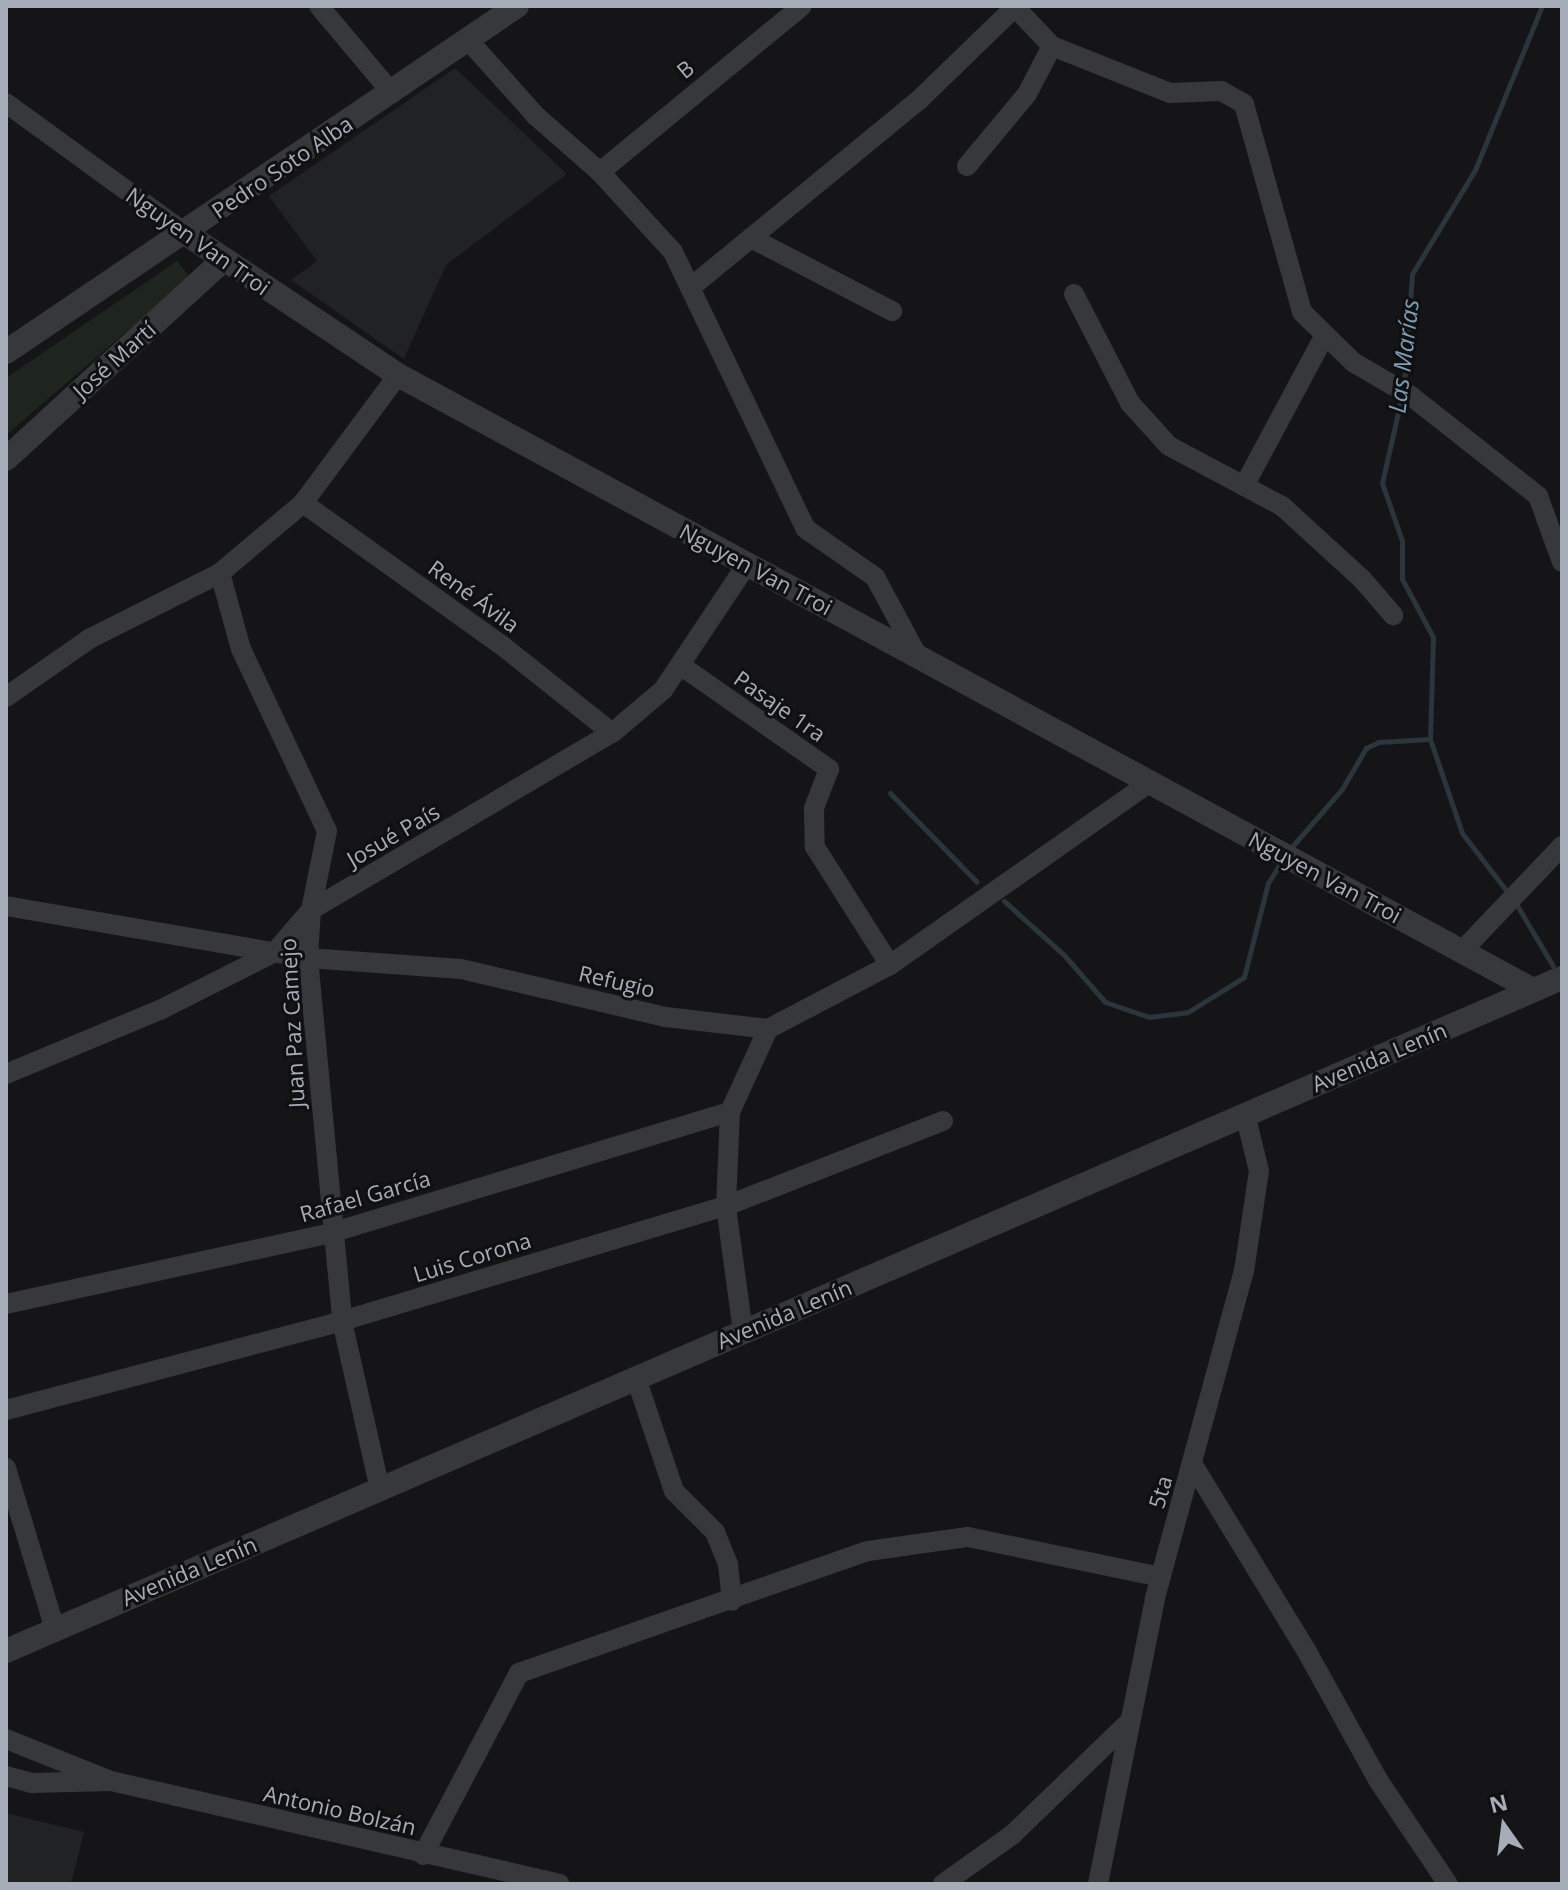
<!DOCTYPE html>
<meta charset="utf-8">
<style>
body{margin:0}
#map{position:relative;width:1568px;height:1890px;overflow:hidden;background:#151517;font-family:"Open Sans",sans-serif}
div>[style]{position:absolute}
.built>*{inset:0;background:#212224}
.green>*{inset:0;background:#1d251e}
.stream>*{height:5px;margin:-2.5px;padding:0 2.5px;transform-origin:2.5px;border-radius:2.5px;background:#2b353c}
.minor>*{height:20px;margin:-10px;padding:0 10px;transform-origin:10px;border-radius:10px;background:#36383c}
.tertiary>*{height:24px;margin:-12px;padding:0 12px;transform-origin:12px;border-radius:12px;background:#36383c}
span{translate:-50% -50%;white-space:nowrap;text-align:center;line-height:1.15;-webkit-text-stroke:6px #101012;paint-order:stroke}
.street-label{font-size:22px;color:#a7adb8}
.water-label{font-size:24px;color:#7d9eb4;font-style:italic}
.frame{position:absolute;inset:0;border:8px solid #a7adb8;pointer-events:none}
.north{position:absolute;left:1464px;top:1786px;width:80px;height:80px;-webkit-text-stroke:6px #101012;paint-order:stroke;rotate:346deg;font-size:22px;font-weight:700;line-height:32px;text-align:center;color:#a7adb8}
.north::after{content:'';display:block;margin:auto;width:28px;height:36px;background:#a7adb8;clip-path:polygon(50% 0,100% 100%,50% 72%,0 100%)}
</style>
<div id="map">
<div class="built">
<i style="clip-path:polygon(455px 68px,567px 174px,446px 265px,404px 359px,291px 280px,317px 261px,269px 196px)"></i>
<i style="clip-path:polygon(6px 1813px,84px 1832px,71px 1884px,6px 1884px)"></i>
</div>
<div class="green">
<i style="clip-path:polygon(177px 261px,190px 277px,6px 435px,6px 378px)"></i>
</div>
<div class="stream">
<i style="left:1404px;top:386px;width:112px;rotate:-85.9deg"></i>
<i style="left:1412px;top:274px;width:122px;rotate:-58.8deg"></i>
<i style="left:1475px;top:170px;width:177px;rotate:-67.8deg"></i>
<i style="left:1430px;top:739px;width:99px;rotate:71.2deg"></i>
<i style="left:1462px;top:833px;width:77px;rotate:52.4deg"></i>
<i style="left:890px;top:793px;width:124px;rotate:45.7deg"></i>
<i style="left:1289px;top:850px;width:81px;rotate:-49deg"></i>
<i style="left:1342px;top:789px;width:48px;rotate:-59.7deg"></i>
<i style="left:1366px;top:748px;width:14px;rotate:-25deg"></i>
<i style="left:1379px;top:742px;width:51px;rotate:-3.4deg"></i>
<i style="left:1430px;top:739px;width:102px;rotate:-88.3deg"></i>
<i style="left:1433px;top:637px;width:66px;rotate:-118.1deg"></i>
<i style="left:1402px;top:579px;width:38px;rotate:-90deg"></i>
<i style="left:1402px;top:541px;width:61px;rotate:-109deg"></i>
<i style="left:1382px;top:483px;width:90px;rotate:-77.2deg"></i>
<i style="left:1004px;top:901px;width:81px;rotate:42deg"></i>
<i style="left:1064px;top:955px;width:62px;rotate:48.9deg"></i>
<i style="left:1105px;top:1002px;width:46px;rotate:18.8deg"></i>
<i style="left:1149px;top:1017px;width:39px;rotate:-7deg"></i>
<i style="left:1188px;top:1012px;width:66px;rotate:-32deg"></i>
<i style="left:1244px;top:977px;width:97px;rotate:-75.7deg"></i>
<i style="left:1268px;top:883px;width:26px;rotate:-58deg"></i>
<i style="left:1515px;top:902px;width:74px;rotate:59.3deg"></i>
</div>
<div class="minor">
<i style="left:319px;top:6px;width:114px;rotate:50deg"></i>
<i style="left:1014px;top:6px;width:55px;rotate:46.5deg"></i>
<i style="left:1052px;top:46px;width:127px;rotate:21.7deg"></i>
<i style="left:1170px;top:93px;width:51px;rotate:-2.2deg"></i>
<i style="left:1221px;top:91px;width:26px;rotate:29deg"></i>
<i style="left:1244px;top:104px;width:216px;rotate:74.4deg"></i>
<i style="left:1302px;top:312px;width:71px;rotate:44.4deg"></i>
<i style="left:1353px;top:362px;width:67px;rotate:30.4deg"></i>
<i style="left:1411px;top:396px;width:162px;rotate:38.2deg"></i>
<i style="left:1538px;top:496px;width:70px;rotate:70deg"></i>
<i style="left:469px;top:41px;width:101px;rotate:48.2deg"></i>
<i style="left:536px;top:116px;width:85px;rotate:41.2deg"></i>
<i style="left:600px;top:172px;width:108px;rotate:47.6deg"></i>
<i style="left:673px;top:252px;width:307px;rotate:64.4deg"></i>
<i style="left:806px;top:529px;width:84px;rotate:34.8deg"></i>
<i style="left:875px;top:577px;width:91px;rotate:61.7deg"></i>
<i style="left:6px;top:103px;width:221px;rotate:36deg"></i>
<i style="left:967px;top:166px;width:94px;rotate:-50.2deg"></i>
<i style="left:1027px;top:94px;width:54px;rotate:-62.5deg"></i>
<i style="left:600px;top:172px;width:261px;rotate:-39.4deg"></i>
<i style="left:751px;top:238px;width:159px;rotate:27.4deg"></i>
<i style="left:690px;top:288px;width:295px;rotate:-39.4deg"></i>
<i style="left:918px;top:101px;width:135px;rotate:-44.1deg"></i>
<i style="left:1074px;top:294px;width:123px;rotate:62.8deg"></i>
<i style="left:1130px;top:403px;width:58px;rotate:47.8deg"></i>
<i style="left:1169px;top:446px;width:128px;rotate:28deg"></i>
<i style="left:1282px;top:506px;width:108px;rotate:42.4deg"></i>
<i style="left:1362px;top:579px;width:48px;rotate:49.3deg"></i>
<i style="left:1244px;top:486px;width:171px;rotate:-61.8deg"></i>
<i style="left:303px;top:503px;width:247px;rotate:35.6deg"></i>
<i style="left:504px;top:647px;width:138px;rotate:38.5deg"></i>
<i style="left:220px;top:573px;width:79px;rotate:74.6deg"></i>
<i style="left:241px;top:649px;width:201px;rotate:64.7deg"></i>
<i style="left:327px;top:831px;width:81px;rotate:101.4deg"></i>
<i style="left:311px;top:910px;width:48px;rotate:93.6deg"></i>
<i style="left:308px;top:958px;width:365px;rotate:84.6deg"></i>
<i style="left:342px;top:1321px;width:172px;rotate:77.3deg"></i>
<i style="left:680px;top:665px;width:182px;rotate:34.9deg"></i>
<i style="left:829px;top:769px;width:42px;rotate:111deg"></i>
<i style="left:814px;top:808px;width:39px;rotate:89deg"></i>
<i style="left:815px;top:847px;width:140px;rotate:57.6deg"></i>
<i style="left:6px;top:697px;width:101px;rotate:-34.9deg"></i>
<i style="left:89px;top:639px;width:147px;rotate:-26.7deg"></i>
<i style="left:220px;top:573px;width:109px;rotate:-40.1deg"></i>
<i style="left:303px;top:503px;width:159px;rotate:-53.4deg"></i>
<i style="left:6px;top:906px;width:306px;rotate:9.8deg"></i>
<i style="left:308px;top:958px;width:153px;rotate:4.1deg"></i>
<i style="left:461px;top:969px;width:211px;rotate:13.2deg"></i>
<i style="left:666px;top:1017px;width:103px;rotate:6.7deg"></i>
<i style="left:768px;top:1029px;width:138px;rotate:-27.7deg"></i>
<i style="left:890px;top:965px;width:318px;rotate:-35.1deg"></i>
<i style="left:1462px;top:951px;width:145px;rotate:-46.4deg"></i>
<i style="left:6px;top:1074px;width:167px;rotate:-22.6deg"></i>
<i style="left:160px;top:1010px;width:129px;rotate:-26.8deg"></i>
<i style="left:275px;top:952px;width:55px;rotate:-49.4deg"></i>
<i style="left:311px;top:910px;width:349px;rotate:-30.5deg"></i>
<i style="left:612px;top:733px;width:67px;rotate:-40.1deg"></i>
<i style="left:663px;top:690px;width:151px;rotate:-56.3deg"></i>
<i style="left:6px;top:1304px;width:333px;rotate:-12.3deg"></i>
<i style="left:331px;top:1233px;width:417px;rotate:-16.9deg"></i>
<i style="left:743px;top:1332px;width:127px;rotate:-97.7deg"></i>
<i style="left:726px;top:1206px;width:94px;rotate:-87.6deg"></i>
<i style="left:730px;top:1112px;width:91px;rotate:-65.4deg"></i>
<i style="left:636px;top:1378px;width:119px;rotate:71.4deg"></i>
<i style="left:674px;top:1491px;width:58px;rotate:45deg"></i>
<i style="left:715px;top:1532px;width:35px;rotate:68deg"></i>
<i style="left:728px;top:1564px;width:37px;rotate:84deg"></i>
<i style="left:6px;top:1410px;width:348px;rotate:-14.8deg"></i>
<i style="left:342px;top:1321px;width:401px;rotate:-16.7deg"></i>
<i style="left:726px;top:1206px;width:233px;rotate:-21.4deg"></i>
<i style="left:1193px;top:1465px;width:217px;rotate:58.6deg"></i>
<i style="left:1306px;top:1650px;width:149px;rotate:61deg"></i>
<i style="left:1378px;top:1780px;width:125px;rotate:56.1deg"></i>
<i style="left:6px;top:1468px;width:168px;rotate:73.1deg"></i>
<i style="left:6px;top:1739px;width:113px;rotate:21.8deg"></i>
<i style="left:111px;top:1781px;width:79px;rotate:178.5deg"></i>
<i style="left:32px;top:1783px;width:27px;rotate:-165deg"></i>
<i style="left:111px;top:1781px;width:460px;rotate:12.9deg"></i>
<i style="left:423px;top:1855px;width:206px;rotate:-62.2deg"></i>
<i style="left:519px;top:1673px;width:370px;rotate:-19.3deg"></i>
<i style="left:868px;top:1551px;width:101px;rotate:-8deg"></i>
<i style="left:968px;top:1537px;width:197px;rotate:11.7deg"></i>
<i style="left:943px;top:1884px;width:85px;rotate:-35.4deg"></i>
<i style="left:1012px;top:1835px;width:161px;rotate:-44deg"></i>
<i style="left:1098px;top:1884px;width:292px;rotate:-78.7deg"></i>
<i style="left:1155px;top:1598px;width:339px;rotate:-74.8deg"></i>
<i style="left:1244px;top:1271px;width:101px;rotate:-81.5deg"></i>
<i style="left:1259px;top:1171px;width:59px;rotate:-103.8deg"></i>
</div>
<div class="tertiary">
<i style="left:185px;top:233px;width:256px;rotate:33.7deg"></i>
<i style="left:398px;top:375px;width:1291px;rotate:28.45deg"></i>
<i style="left:6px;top:352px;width:617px;rotate:-34.1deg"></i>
<i style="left:6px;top:459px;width:293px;rotate:-42.5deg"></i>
<i style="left:6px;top:1651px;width:1695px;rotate:-23.39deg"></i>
</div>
<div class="street-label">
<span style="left:685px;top:69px;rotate:-40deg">B</span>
<span style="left:282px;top:167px;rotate:-34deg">Pedro Soto Alba</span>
<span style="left:198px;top:241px;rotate:35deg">Nguyen Van Troi</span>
<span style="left:114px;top:360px;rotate:-42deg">José Martí</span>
<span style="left:756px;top:569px;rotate:28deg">Nguyen Van Troi</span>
<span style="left:474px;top:596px;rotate:36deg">René Ávila</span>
<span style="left:780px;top:706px;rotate:35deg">Pasaje 1ra</span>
<span style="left:393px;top:835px;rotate:-30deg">Josué País</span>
<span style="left:1325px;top:877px;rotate:28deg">Nguyen Van Troi</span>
<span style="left:617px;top:981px;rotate:13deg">Refugio</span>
<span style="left:292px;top:1023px;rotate:-93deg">Juan Paz Camejo</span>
<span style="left:1379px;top:1057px;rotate:-23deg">Avenida Lenín</span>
<span style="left:365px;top:1196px;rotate:-16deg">Rafael García</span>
<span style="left:472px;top:1257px;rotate:-17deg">Luis Corona</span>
<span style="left:784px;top:1314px;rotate:-23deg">Avenida Lenín</span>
<span style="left:1160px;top:1492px;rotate:-74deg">5ta</span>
<span style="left:189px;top:1571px;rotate:-23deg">Avenida Lenín</span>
<span style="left:340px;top:1810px;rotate:13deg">Antonio Bolzán</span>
</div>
<div class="water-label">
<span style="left:1403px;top:356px;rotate:-83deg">Las Marías</span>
</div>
<div class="frame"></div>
<div class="north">N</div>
</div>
